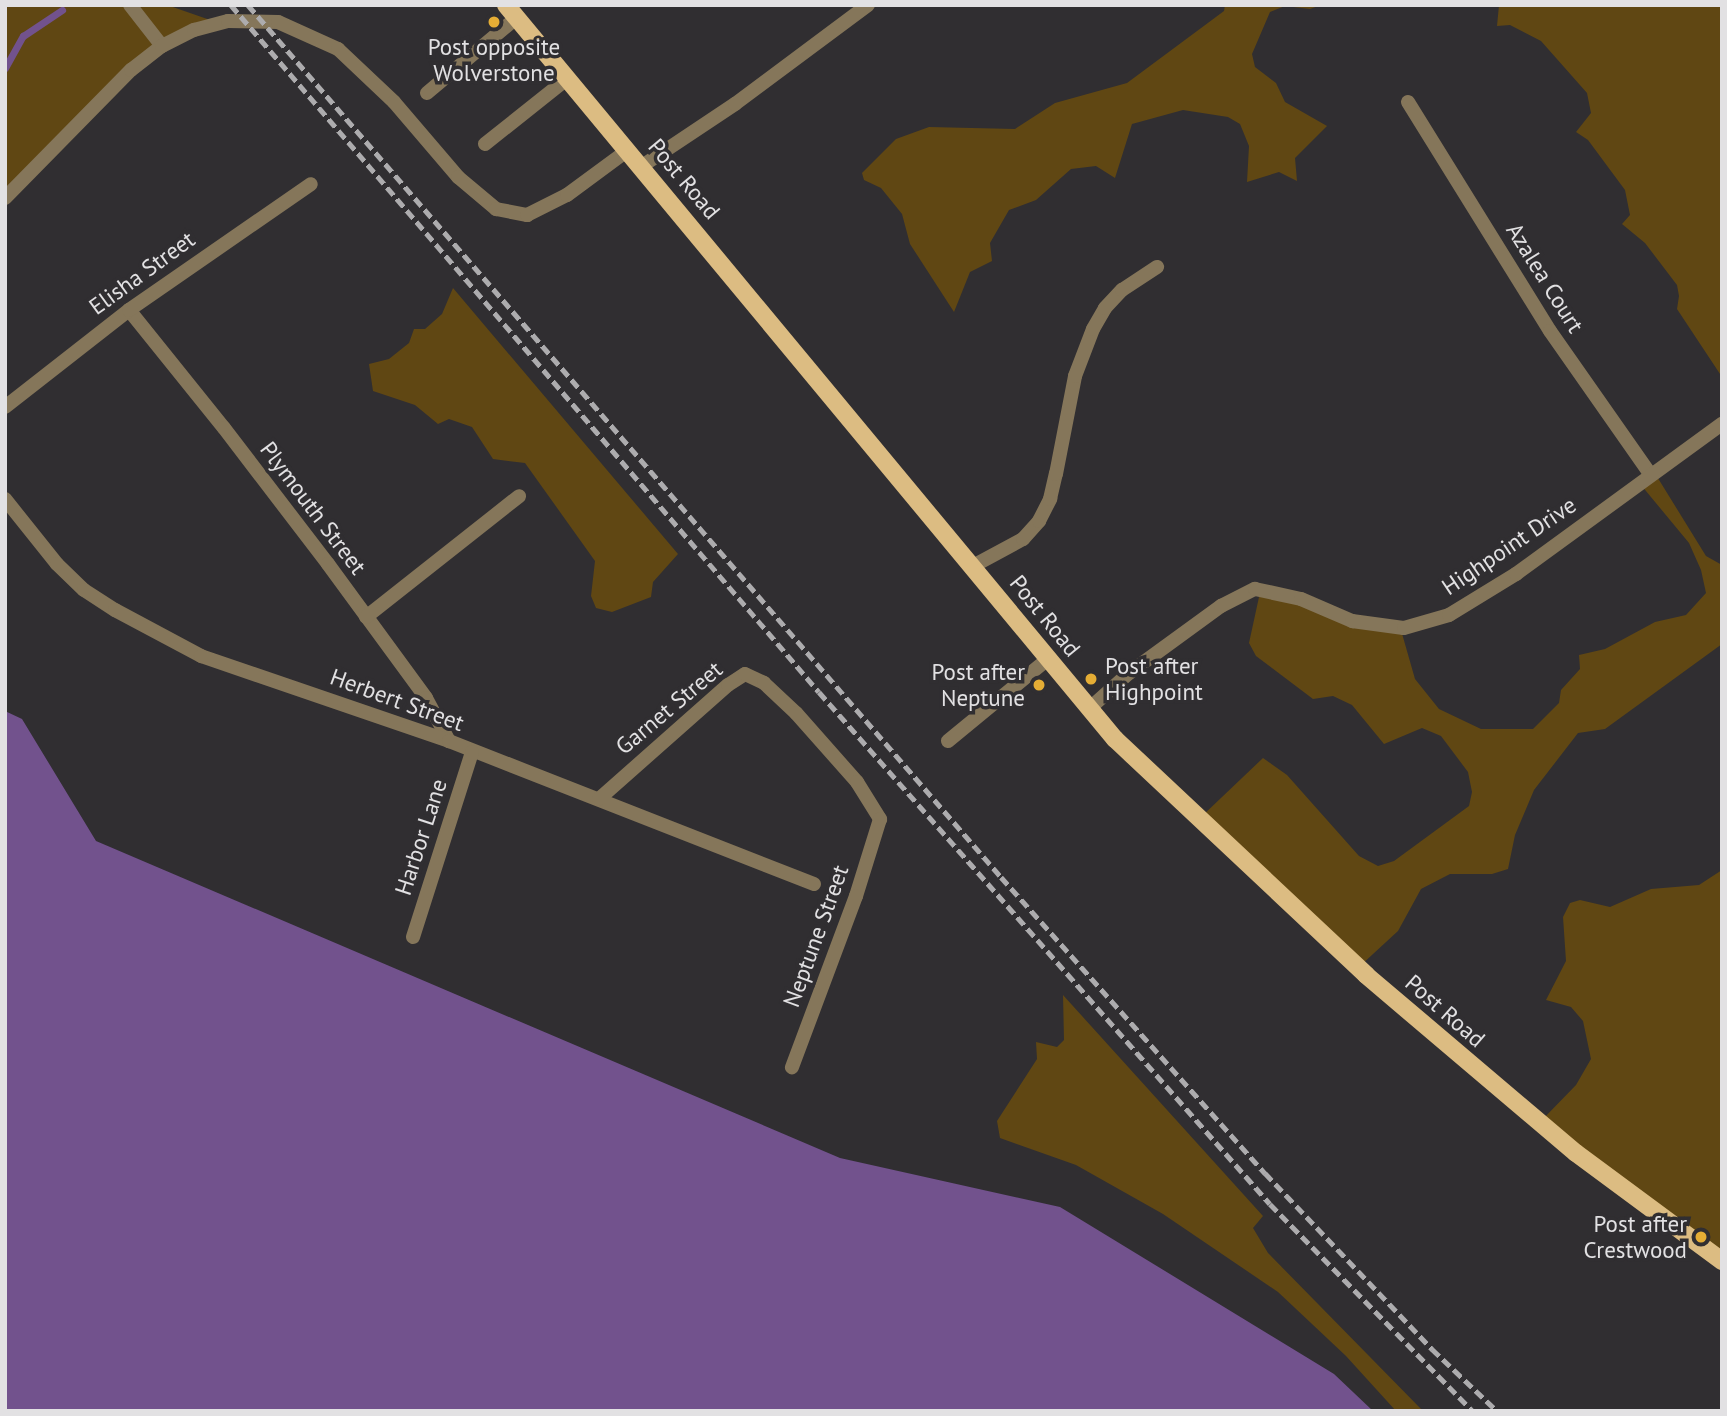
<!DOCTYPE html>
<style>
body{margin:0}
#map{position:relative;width:1727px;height:1416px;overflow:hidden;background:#302e31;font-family:"PT Sans",sans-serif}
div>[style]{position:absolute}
.green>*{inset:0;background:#604713}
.water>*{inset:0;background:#72528d}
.stream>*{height:7px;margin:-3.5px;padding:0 3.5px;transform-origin:3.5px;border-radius:3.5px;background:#72528d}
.lane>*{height:14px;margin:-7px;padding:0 7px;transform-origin:7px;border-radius:7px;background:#85765a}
.street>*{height:14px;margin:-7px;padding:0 7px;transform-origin:7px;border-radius:7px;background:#85765a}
.primary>*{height:18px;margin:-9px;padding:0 9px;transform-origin:9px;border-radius:9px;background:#dcbc82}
.rail>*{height:5px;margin-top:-2.5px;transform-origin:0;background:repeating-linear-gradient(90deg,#adacae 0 10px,transparent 0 15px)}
.dots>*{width:19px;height:19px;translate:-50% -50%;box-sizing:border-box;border:4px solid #302e31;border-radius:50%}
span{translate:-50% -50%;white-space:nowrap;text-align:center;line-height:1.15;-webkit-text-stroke:7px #302e31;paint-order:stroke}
.poi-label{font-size:23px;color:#e2e1e3}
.left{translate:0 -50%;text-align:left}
.right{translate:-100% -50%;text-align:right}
.street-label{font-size:23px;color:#e2e1e3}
.frame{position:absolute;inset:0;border:7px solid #e2e1e3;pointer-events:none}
</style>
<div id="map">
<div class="green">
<i style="clip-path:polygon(5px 5px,167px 5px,213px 21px,179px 31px,5px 195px)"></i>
<i style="clip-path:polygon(1225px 5px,1321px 5px,1310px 9px,1285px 6px,1270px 12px,1252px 54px,1255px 67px,1276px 83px,1285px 102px,1327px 126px,1295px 158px,1297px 181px,1279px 172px,1247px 182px,1249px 146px,1240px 124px,1228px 117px,1183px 110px,1132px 124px,1115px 178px,1096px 166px,1071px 169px,1036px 200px,1009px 210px,990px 243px,992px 261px,970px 272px,954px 312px,910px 244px,902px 214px,881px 188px,864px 180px,862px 173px,896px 139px,929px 127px,1015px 129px,1055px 103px,1127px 83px,1224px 11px)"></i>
<i style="clip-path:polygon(1499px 5px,1722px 5px,1722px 377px,1677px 309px,1679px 296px,1677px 285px,1645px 243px,1622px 224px,1630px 215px,1625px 190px,1588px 140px,1576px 132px,1591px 113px,1587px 93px,1541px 41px,1510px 25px,1497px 26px)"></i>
<i style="clip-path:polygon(453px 288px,678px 554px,653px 582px,651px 597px,612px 612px,596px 608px,591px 596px,595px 561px,525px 463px,493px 459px,472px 427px,449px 419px,438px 424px,415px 405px,373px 391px,369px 364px,389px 359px,409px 343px,414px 329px,425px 329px,442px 314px)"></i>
<i style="clip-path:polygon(1656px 475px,1706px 556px,1722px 565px,1722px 644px,1605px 729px,1578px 733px,1534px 790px,1515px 835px,1508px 869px,1492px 874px,1450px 874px,1421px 889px,1398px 931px,1360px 966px,1201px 817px,1263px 758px,1287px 775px,1359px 856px,1378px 866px,1394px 861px,1469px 806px,1472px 792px,1468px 772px,1441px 736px,1422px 728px,1384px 744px,1352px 705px,1333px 696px,1313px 699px,1256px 656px,1249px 643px,1259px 597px,1266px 592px,1401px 630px,1415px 679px,1439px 709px,1481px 729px,1533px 729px,1559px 703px,1561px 690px,1580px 669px,1579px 655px,1605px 649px,1655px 622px,1686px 615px,1706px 593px,1701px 570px,1689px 543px,1641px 485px)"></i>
<i style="clip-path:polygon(1722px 870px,1722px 1260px,1541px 1121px,1576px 1085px,1591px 1059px,1583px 1021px,1571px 1007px,1546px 1000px,1566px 961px,1563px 917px,1570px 903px,1580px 900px,1610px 907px,1651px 889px,1699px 885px)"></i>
<i style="clip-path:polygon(1063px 995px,1263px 1216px,1253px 1228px,1268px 1253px,1423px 1411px,1396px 1411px,1346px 1356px,1278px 1292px,1163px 1214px,1076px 1165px,1000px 1138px,997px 1121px,1037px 1059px,1036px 1042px,1057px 1047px,1064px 1040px)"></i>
</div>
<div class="water">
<i style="clip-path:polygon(5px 711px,22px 719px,96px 841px,840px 1158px,1060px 1207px,1334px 1374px,1373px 1411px,5px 1411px)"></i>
</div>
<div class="stream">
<i style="left:5px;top:68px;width:37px;rotate:-61deg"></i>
<i style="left:23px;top:36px;width:47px;rotate:-33.7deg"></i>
</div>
<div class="lane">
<i style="left:427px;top:93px;width:116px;rotate:-40.1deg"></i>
<i style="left:485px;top:144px;width:106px;rotate:-38.5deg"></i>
</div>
<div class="street">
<i style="left:130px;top:5px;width:52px;rotate:52deg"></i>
<i style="left:1408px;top:102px;width:269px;rotate:58.2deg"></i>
<i style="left:1550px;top:331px;width:174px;rotate:55deg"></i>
<i style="left:642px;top:166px;width:112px;rotate:-33.7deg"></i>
<i style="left:735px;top:104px;width:166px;rotate:-36.7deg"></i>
<i style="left:5px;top:198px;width:180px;rotate:-45.5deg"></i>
<i style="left:131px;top:70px;width:39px;rotate:-38deg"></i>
<i style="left:162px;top:46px;width:36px;rotate:-27deg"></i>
<i style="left:194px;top:30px;width:35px;rotate:-15deg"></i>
<i style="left:228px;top:21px;width:50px;rotate:1.1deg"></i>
<i style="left:278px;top:22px;width:66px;rotate:24.2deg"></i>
<i style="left:338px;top:49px;width:77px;rotate:43.4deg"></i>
<i style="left:394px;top:102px;width:99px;rotate:49.5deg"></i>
<i style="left:458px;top:177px;width:50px;rotate:40.1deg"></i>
<i style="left:496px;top:209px;width:32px;rotate:11deg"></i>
<i style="left:527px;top:215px;width:45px;rotate:-26.6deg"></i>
<i style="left:567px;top:195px;width:76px;rotate:-36.4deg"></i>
<i style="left:129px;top:310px;width:151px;rotate:51.2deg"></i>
<i style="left:224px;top:428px;width:171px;rotate:52.6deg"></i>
<i style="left:328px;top:564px;width:166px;rotate:53.8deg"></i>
<i style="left:426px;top:698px;width:49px;rotate:61.9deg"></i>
<i style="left:5px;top:407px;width:157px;rotate:-38deg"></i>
<i style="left:129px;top:310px;width:221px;rotate:-34.7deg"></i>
<i style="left:5px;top:499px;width:83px;rotate:51.3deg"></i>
<i style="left:57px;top:564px;width:37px;rotate:44deg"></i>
<i style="left:84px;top:590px;width:37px;rotate:33deg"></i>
<i style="left:115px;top:610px;width:98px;rotate:28.1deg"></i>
<i style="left:201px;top:656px;width:262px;rotate:18.9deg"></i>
<i style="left:449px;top:741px;width:392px;rotate:21.4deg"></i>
<i style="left:973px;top:566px;width:57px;rotate:-28.4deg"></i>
<i style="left:1023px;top:539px;width:24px;rotate:-48deg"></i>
<i style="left:1039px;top:521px;width:25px;rotate:-63deg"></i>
<i style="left:1050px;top:499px;width:26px;rotate:-77deg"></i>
<i style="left:1056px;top:474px;width:100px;rotate:-79deg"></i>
<i style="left:1075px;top:376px;width:50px;rotate:-69deg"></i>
<i style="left:1093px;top:329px;width:24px;rotate:-60deg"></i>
<i style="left:1105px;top:308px;width:25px;rotate:-47deg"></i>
<i style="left:1122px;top:290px;width:42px;rotate:-33.3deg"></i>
<i style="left:366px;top:617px;width:195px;rotate:-38.3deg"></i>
<i style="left:1089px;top:709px;width:54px;rotate:-42deg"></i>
<i style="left:1129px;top:673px;width:114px;rotate:-36.1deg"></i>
<i style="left:1221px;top:606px;width:38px;rotate:-27deg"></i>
<i style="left:1255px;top:589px;width:47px;rotate:12.3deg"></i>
<i style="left:1301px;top:599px;width:56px;rotate:23.3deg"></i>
<i style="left:1352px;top:621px;width:52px;rotate:7.7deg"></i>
<i style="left:1404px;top:628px;width:47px;rotate:-16.1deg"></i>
<i style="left:1449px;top:615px;width:79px;rotate:-31.5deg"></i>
<i style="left:1516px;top:574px;width:255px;rotate:-36.1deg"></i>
<i style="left:948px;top:741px;width:129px;rotate:-39.4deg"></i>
<i style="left:599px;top:799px;width:172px;rotate:-41.5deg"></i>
<i style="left:728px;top:685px;width:20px;rotate:-33deg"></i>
<i style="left:745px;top:674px;width:21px;rotate:25deg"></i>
<i style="left:764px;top:683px;width:44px;rotate:43.2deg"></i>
<i style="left:796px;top:713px;width:92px;rotate:48.5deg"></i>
<i style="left:857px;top:782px;width:44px;rotate:58.1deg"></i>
<i style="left:880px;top:819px;width:81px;rotate:107.3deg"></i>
<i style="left:856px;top:896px;width:183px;rotate:110.5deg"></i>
<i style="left:413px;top:937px;width:194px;rotate:-72.3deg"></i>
</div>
<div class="primary">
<i style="left:506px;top:5px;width:954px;rotate:50.32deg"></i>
<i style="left:1115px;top:739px;width:345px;rotate:43.2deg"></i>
<i style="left:1366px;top:975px;width:275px;rotate:40.3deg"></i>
<i style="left:1576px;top:1153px;width:182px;rotate:36.5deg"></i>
</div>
<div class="rail">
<i style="left:231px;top:5px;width:904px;rotate:49.44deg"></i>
<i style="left:819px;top:692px;width:682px;rotate:48.62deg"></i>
<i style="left:1270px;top:1204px;width:290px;rotate:45.6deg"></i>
<i style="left:248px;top:5px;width:1152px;rotate:49.19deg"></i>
<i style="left:1001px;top:877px;width:397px;rotate:48.3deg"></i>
<i style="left:1265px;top:1173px;width:243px;rotate:46.5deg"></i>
<i style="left:1432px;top:1349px;width:90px;rotate:43.6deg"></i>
</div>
<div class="dots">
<i style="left:494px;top:22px;background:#e5ad35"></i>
<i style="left:1091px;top:679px;background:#e5ad35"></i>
<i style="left:1039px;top:685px;background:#e5ad35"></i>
<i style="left:1701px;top:1237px;background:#e5ad35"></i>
</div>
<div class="poi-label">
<span style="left:494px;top:60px">Post opposite<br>Wolverstone</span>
<span class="left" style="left:1105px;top:679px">Post after<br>Highpoint</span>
<span class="right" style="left:1025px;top:685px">Post after<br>Neptune</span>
<span class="right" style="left:1687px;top:1237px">Post after<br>Crestwood</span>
</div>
<div class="street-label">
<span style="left:684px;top:179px;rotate:50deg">Post Road</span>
<span style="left:142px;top:273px;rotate:-36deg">Elisha Street</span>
<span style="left:1545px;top:278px;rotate:58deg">Azalea Court</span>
<span style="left:313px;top:508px;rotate:53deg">Plymouth Street</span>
<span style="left:1509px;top:546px;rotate:-34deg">Highpoint Drive</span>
<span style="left:1045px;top:616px;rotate:51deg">Post Road</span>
<span style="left:397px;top:700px;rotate:20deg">Herbert Street</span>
<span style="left:669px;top:708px;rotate:-40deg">Garnet Street</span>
<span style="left:421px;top:837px;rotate:-72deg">Harbor Lane</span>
<span style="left:816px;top:936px;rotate:-70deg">Neptune Street</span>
<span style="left:1445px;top:1011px;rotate:41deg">Post Road</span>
</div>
<div class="frame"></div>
</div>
